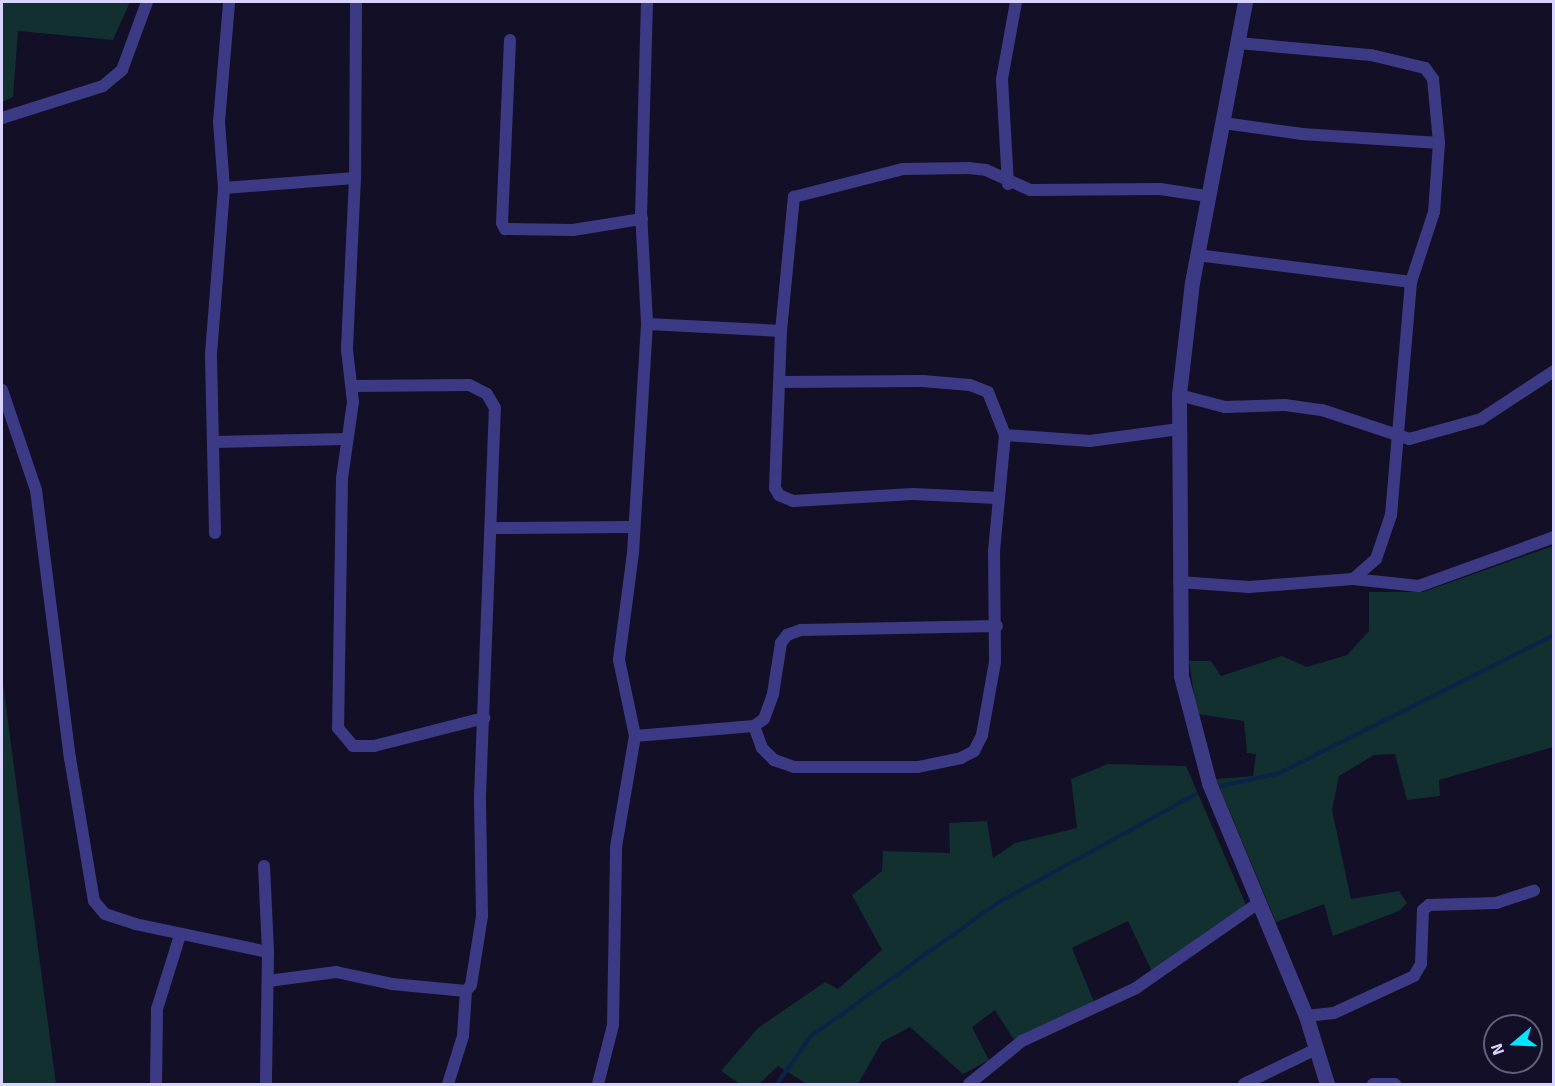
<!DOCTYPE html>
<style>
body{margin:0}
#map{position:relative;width:1555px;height:1086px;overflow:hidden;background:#130f26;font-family:Signika,sans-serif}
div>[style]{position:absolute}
.green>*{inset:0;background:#12302f}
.stream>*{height:4px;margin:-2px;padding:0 2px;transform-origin:2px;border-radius:2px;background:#0c2248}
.minor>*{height:12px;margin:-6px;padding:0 6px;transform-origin:6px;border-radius:6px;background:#3d3a85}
.tertiary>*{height:15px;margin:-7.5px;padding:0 7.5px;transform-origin:7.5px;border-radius:7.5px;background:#3d3a85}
span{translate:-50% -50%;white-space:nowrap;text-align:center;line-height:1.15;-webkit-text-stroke:4.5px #130f26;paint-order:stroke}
.frame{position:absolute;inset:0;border:3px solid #d9d4ff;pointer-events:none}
.north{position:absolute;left:1483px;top:1014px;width:60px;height:60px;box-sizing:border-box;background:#130f26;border:2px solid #625e7d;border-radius:50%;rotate:251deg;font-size:16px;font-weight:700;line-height:24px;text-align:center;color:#d9d4ff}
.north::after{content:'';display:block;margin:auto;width:21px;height:27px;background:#00e5ff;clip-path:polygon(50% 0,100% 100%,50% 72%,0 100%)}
</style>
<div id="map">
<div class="green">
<i style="clip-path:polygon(2px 2px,130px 2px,113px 40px,18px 31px,13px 97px,2px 102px)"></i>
<i style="clip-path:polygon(1553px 546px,1553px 747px,1439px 780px,1440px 796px,1407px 800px,1395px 754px,1374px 755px,1339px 776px,1332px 810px,1351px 899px,1399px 891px,1407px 903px,1399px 911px,1333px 936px,1324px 904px,1276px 922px,1216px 779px,1253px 776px,1256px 754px,1247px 753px,1244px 721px,1197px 714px,1189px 661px,1211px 661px,1221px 676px,1282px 656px,1307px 667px,1347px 655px,1369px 631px,1369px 592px,1423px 592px)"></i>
<i style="clip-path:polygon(2px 676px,56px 1084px,2px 1084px)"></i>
<i style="clip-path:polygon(1108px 764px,1186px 766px,1249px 912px,1155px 978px,1128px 921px,1072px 948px,1094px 1002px,1014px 1040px,995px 1010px,972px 1027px,989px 1060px,963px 1074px,910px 1027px,882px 1042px,858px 1084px,807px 1084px,778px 1066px,759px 1084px,740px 1084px,721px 1071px,758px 1028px,825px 982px,838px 989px,882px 950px,852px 895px,882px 871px,883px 851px,950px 853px,949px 823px,987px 821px,993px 858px,1015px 843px,1077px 828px,1071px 779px)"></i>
</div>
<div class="stream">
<i style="left:1217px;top:787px;width:65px;rotate:-12.5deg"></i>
<i style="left:1280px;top:773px;width:307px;rotate:-26.7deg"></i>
<i style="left:777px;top:1084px;width:59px;rotate:-54.7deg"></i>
<i style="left:811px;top:1036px;width:231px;rotate:-35.5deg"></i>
<i style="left:999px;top:902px;width:225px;rotate:-28.7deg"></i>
</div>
<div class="minor">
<i style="left:356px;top:2px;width:176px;rotate:90.3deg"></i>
<i style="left:355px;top:178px;width:172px;rotate:92.7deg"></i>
<i style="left:347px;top:350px;width:52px;rotate:83.4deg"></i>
<i style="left:353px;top:402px;width:77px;rotate:98.2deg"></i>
<i style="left:342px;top:478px;width:250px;rotate:90.9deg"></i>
<i style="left:338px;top:728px;width:23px;rotate:50deg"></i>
<i style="left:353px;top:746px;width:21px"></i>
<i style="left:374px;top:746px;width:114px;rotate:-14.3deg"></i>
<i style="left:647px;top:2px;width:210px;rotate:91.6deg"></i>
<i style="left:641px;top:212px;width:112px;rotate:86.9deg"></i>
<i style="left:510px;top:40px;width:183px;rotate:92.5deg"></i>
<i style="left:502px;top:223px;width:7px;rotate:63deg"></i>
<i style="left:505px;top:229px;width:68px;rotate:0.8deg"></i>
<i style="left:573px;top:230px;width:70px;rotate:-9.1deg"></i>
<i style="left:1238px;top:43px;width:134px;rotate:5.2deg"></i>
<i style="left:1371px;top:55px;width:56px;rotate:13.5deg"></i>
<i style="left:1425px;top:68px;width:14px;rotate:54deg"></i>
<i style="left:1433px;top:79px;width:64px;rotate:84.6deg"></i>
<i style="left:1439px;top:143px;width:69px;rotate:94.1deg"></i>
<i style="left:1434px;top:212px;width:74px;rotate:108.2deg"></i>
<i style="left:1411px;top:282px;width:234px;rotate:94.9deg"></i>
<i style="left:1391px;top:515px;width:46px;rotate:108.8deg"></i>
<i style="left:1376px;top:559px;width:30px;rotate:139deg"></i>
<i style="left:2px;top:118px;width:106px;rotate:-17.6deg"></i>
<i style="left:103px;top:86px;width:25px;rotate:-40deg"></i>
<i style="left:122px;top:70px;width:72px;rotate:-69.8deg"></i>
<i style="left:1223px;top:123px;width:80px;rotate:7.9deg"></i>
<i style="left:1302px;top:134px;width:137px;rotate:3.8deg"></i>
<i style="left:1008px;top:184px;width:105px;rotate:-93.3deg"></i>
<i style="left:1002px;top:79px;width:78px;rotate:-79.7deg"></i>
<i style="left:224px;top:188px;width:131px;rotate:-4.4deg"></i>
<i style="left:1197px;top:255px;width:216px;rotate:7.2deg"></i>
<i style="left:781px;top:331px;width:134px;rotate:-177deg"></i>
<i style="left:647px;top:324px;width:229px;rotate:93.5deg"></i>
<i style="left:633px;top:553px;width:108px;rotate:97.5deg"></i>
<i style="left:619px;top:660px;width:78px;rotate:78.1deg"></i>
<i style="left:635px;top:736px;width:119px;rotate:-4.8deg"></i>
<i style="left:754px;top:726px;width:12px;rotate:-35deg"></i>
<i style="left:764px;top:719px;width:27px;rotate:-70deg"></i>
<i style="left:773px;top:694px;width:52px;rotate:-81.1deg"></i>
<i style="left:781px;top:643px;width:10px;rotate:-53deg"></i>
<i style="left:787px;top:635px;width:15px;rotate:-20deg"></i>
<i style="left:801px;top:630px;width:196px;rotate:-1.2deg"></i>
<i style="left:2px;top:390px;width:106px;rotate:71.2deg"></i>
<i style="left:36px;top:490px;width:270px;rotate:82.8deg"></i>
<i style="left:70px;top:758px;width:145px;rotate:80.5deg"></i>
<i style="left:94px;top:901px;width:17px;rotate:50deg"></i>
<i style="left:105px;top:914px;width:32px;rotate:18deg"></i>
<i style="left:135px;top:924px;width:136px;rotate:11.9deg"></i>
<i style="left:1179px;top:395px;width:48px;rotate:14.6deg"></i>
<i style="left:1225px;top:407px;width:60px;rotate:-1.9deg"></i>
<i style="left:1285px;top:405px;width:37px;rotate:8deg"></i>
<i style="left:1322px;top:410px;width:92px;rotate:18.4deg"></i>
<i style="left:1409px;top:439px;width:75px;rotate:-15.5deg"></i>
<i style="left:1481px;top:419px;width:87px;rotate:-33.3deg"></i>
<i style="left:1005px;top:435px;width:85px;rotate:4deg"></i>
<i style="left:1090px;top:441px;width:90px;rotate:-7.7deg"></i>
<i style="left:214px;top:442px;width:132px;rotate:-1.3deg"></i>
<i style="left:997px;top:498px;width:84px;rotate:-177.3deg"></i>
<i style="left:913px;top:494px;width:120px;rotate:176.7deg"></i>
<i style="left:793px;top:501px;width:15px;rotate:-157deg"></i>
<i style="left:779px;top:495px;width:8px;rotate:-120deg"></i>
<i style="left:775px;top:488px;width:157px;rotate:-87.8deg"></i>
<i style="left:781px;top:331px;width:135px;rotate:-84.5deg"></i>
<i style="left:794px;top:197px;width:113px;rotate:-14.4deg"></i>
<i style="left:903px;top:169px;width:65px;rotate:-0.9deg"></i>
<i style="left:968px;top:168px;width:18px;rotate:6deg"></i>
<i style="left:986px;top:170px;width:48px;rotate:24.4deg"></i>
<i style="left:1030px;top:190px;width:130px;rotate:-0.4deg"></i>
<i style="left:1160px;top:189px;width:48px;rotate:8.5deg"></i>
<i style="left:494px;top:528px;width:140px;rotate:-0.4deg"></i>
<i style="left:215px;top:533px;width:179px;rotate:-91.3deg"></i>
<i style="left:211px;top:354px;width:167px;rotate:-85.5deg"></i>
<i style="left:224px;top:188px;width:66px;rotate:-94.3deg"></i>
<i style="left:219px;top:122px;width:120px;rotate:-85.2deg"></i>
<i style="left:1179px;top:582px;width:70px;rotate:4.1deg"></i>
<i style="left:1249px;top:587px;width:104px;rotate:-4.4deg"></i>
<i style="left:1353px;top:579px;width:66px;rotate:6.1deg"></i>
<i style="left:1419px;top:586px;width:144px;rotate:-19.9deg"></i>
<i style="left:754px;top:726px;width:23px;rotate:70deg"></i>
<i style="left:762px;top:748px;width:17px;rotate:45deg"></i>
<i style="left:774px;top:760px;width:21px;rotate:19deg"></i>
<i style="left:794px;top:767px;width:124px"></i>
<i style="left:918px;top:767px;width:44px;rotate:-11.8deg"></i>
<i style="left:961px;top:758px;width:15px;rotate:-28deg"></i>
<i style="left:974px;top:751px;width:18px;rotate:-63deg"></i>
<i style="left:982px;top:735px;width:74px;rotate:-79.9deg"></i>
<i style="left:995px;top:662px;width:111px;rotate:-90.5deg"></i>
<i style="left:994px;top:551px;width:117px;rotate:-84.6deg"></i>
<i style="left:1005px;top:435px;width:46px;rotate:-111.6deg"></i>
<i style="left:988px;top:392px;width:19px;rotate:-159deg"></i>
<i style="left:970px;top:385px;width:48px;rotate:-175.2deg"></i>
<i style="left:922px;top:381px;width:143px;rotate:179.6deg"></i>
<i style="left:264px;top:866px;width:86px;rotate:87.3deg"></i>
<i style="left:268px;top:952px;width:132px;rotate:90.9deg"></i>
<i style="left:268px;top:981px;width:69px;rotate:-7.5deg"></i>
<i style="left:336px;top:972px;width:57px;rotate:12.1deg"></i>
<i style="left:392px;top:984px;width:74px;rotate:5.4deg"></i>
<i style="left:466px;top:991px;width:8px;rotate:-50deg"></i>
<i style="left:471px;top:985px;width:70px;rotate:-80.9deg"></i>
<i style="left:482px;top:916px;width:120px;rotate:-91deg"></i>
<i style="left:480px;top:796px;width:388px;rotate:-87.8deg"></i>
<i style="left:495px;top:408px;width:16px;rotate:-120deg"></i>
<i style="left:487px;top:394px;width:20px;rotate:-153deg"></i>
<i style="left:469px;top:385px;width:116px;rotate:179.5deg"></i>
<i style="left:1306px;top:1016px;width:28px;rotate:-6deg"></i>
<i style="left:1334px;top:1013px;width:88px;rotate:-24.8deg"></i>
<i style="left:1414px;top:976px;width:14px;rotate:-60deg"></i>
<i style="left:1421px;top:964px;width:54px;rotate:-87.9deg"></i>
<i style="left:1423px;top:910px;width:8px;rotate:-40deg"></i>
<i style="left:1429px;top:905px;width:67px;rotate:-1.7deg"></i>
<i style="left:1496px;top:903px;width:40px;rotate:-18deg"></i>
<i style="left:156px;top:1084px;width:75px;rotate:-89.2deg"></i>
<i style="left:157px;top:1009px;width:77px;rotate:-72.7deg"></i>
<i style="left:448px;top:1084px;width:50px;rotate:-72.6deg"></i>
<i style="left:463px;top:1036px;width:45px;rotate:-86.2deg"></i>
<i style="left:598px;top:1084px;width:61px;rotate:-75.7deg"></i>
<i style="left:613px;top:1025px;width:178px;rotate:-89deg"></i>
<i style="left:616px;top:847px;width:113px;rotate:-80.3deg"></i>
<i style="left:969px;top:1084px;width:68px;rotate:-39.1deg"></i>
<i style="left:1022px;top:1041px;width:126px;rotate:-24.9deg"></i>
<i style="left:1136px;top:988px;width:147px;rotate:-34.8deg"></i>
<i style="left:1244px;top:1084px;width:80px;rotate:-25.9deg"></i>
<i style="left:1373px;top:1084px;width:22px"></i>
</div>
<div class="tertiary">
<i style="left:1245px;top:2px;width:285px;rotate:100.7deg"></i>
<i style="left:1192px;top:282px;width:114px;rotate:96.6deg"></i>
<i style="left:1179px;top:395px;width:281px;rotate:89.6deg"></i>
<i style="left:1181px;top:676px;width:111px;rotate:75.3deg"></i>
<i style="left:1209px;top:783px;width:252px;rotate:67.4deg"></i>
<i style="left:1306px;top:1016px;width:71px;rotate:72.8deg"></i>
</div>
<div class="frame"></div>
<div class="north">N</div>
</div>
